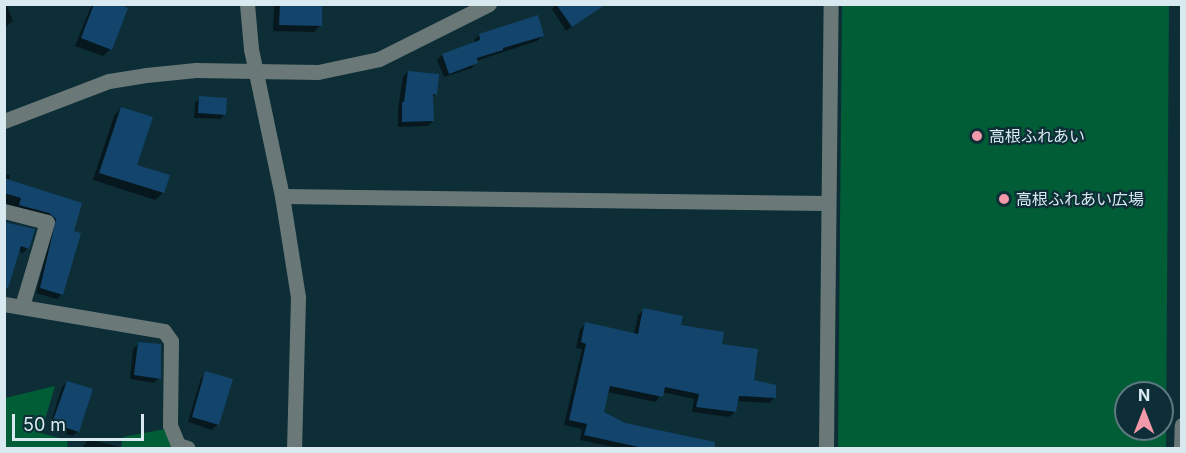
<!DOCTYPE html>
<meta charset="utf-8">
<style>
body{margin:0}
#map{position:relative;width:1186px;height:453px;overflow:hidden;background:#0d2e37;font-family:Inter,"Noto Sans JP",sans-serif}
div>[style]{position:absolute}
.green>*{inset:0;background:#005d35}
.shadow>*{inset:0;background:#0007}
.building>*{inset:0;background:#12446c}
.minor>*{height:15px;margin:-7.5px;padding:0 7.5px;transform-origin:7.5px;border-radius:7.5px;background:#6a7977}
.dots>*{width:16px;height:16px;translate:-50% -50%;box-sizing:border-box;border:3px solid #0d2e37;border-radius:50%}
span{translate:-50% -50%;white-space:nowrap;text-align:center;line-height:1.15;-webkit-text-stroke:4.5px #0d2e37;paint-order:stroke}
.poi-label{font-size:16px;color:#d8eaef}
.left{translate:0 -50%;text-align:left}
.frame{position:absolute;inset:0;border:6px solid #d8eaef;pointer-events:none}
.north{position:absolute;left:1114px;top:381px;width:60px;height:60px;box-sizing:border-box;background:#0d2e37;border:2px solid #5e7981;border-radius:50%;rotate:0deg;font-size:16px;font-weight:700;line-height:24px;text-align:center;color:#d8eaef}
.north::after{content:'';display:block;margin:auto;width:21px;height:27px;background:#f39aaa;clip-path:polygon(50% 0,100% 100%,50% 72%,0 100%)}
.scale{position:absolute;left:12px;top:414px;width:132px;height:27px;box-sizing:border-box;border:3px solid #d8eaef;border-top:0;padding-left:8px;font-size:18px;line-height:21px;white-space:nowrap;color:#d8eaef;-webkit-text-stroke:4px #0d2e37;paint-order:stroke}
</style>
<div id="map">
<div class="green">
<i style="clip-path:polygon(evenodd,842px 5px,1169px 5px,1166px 448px,838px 448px,842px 5px,1126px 393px,1162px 393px,1162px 429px,1126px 429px,1126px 393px)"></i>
<i style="clip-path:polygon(55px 386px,41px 433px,67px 440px,68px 448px,5px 448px,5px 398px)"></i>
<i style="clip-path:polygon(165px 429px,173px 448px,121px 448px,123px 437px)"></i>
</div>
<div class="shadow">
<i style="clip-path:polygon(6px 4px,13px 21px,4px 28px,4px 5px)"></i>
<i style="clip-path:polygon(92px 4px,113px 4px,111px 49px,103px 56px,75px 46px)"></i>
<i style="clip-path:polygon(274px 4px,321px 4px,320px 26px,314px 32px,273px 31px)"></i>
<i style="clip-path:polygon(556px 4px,598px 8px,566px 31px,552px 9px)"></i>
<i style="clip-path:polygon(479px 35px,542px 36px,537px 41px,476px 61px,472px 68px,444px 77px,437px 60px,442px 55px,475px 44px,474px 40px)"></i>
<i style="clip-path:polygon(408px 72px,436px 94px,432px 98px,433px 121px,428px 126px,398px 127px,398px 108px,403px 77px)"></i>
<i style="clip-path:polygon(200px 98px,225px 114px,220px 119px,194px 118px,195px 103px)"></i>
<i style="clip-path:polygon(121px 108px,136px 166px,163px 193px,155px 200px,93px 180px,114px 116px)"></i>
<i style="clip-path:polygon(4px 174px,10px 175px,9px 180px,80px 204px,72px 232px,62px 294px,57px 299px,36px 293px,52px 230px,4px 207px)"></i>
<i style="clip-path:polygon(4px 222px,33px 230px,28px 248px,23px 253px,18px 251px,4px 278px)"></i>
<i style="clip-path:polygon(644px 310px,720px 345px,752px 381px,774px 398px,769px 403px,737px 401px,735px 412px,729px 417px,692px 412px,694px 399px,662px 392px,656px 402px,607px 392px,602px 412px,624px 424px,691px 439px,689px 448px,618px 448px,580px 440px,582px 429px,564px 425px,582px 349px,576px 348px,580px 329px,586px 324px,634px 334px,638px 315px)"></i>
<i style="clip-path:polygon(138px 344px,159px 378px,154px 383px,130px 379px,133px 349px)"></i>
<i style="clip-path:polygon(206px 373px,231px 380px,217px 425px,212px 430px,188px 422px,201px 378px)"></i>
<i style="clip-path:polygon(67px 382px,78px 431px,73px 436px,49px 428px,62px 387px)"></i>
<i style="clip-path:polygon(88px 439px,120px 447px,119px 448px,82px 448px)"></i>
</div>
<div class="building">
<i style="clip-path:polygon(94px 4px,118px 4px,128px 8px,112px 50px,81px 38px)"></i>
<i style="clip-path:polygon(280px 4px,322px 4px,322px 26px,279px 25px)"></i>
<i style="clip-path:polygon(556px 4px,606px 4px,572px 27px)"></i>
<i style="clip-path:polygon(538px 15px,544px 36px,503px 48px,503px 50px,477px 58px,478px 63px,449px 74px,442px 54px,480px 40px,479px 34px)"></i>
<i style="clip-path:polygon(408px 71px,439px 74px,437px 95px,433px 94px,434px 121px,402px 122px,402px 102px,404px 102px)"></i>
<i style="clip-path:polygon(199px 96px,227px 98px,226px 115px,198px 113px)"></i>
<i style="clip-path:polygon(121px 107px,153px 117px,137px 165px,170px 175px,164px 193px,99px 173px)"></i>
<i style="clip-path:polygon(4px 178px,82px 203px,74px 231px,81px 233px,63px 295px,40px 288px,56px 219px,49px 213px,19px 205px,21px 198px,4px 193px)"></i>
<i style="clip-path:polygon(4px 222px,35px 229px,29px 249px,21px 246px,8px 288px,4px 287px)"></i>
<i style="clip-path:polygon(643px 308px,683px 316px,681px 325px,724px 332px,722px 344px,758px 349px,754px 380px,776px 385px,776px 398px,739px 396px,736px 412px,696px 407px,699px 394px,665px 387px,663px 397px,610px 386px,604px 412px,625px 423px,715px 442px,715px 448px,643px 448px,584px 435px,587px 424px,569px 420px,586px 344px,581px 342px,585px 322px,638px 334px)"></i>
<i style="clip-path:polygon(138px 342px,161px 344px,161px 379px,134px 375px)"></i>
<i style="clip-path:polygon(205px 371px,233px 379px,219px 425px,192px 417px)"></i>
<i style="clip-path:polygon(67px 381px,93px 389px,79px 432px,52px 423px)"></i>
</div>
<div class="minor">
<i style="left:247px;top:4px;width:45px;rotate:84.9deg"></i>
<i style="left:251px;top:49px;width:150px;rotate:78.1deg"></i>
<i style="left:282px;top:196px;width:102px;rotate:81deg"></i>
<i style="left:298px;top:297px;width:151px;rotate:91.5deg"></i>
<i style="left:4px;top:121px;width:112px;rotate:-20.9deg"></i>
<i style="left:109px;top:81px;width:37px;rotate:-9deg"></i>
<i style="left:146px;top:75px;width:50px;rotate:-5.7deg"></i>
<i style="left:196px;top:70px;width:122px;rotate:0.9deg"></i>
<i style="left:318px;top:72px;width:62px;rotate:-12deg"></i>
<i style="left:379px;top:59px;width:123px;rotate:-26.6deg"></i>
<i style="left:282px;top:196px;width:545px;rotate:0.74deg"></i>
<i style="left:4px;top:211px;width:44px;rotate:14.3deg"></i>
<i style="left:47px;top:222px;width:88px;rotate:106.6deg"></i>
<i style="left:4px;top:304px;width:162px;rotate:9.6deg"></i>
<i style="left:164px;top:331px;width:12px;rotate:55deg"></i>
<i style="left:171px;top:341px;width:84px;rotate:90.7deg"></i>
<i style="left:170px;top:425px;width:22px;rotate:68deg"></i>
<i style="left:178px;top:445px;width:10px;rotate:17deg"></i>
<i style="left:826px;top:448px;width:444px;rotate:-89.4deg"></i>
<i style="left:1181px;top:448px;width:23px;rotate:-88deg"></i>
</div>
<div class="dots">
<i style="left:977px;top:136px;background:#f39aaa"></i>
<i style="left:1004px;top:199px;background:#f39aaa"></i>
</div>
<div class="poi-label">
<span class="left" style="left:989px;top:136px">高根ふれあい</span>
<span class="left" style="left:1016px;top:199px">高根ふれあい広場</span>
</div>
<div class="frame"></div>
<div class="north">N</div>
<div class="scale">50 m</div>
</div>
